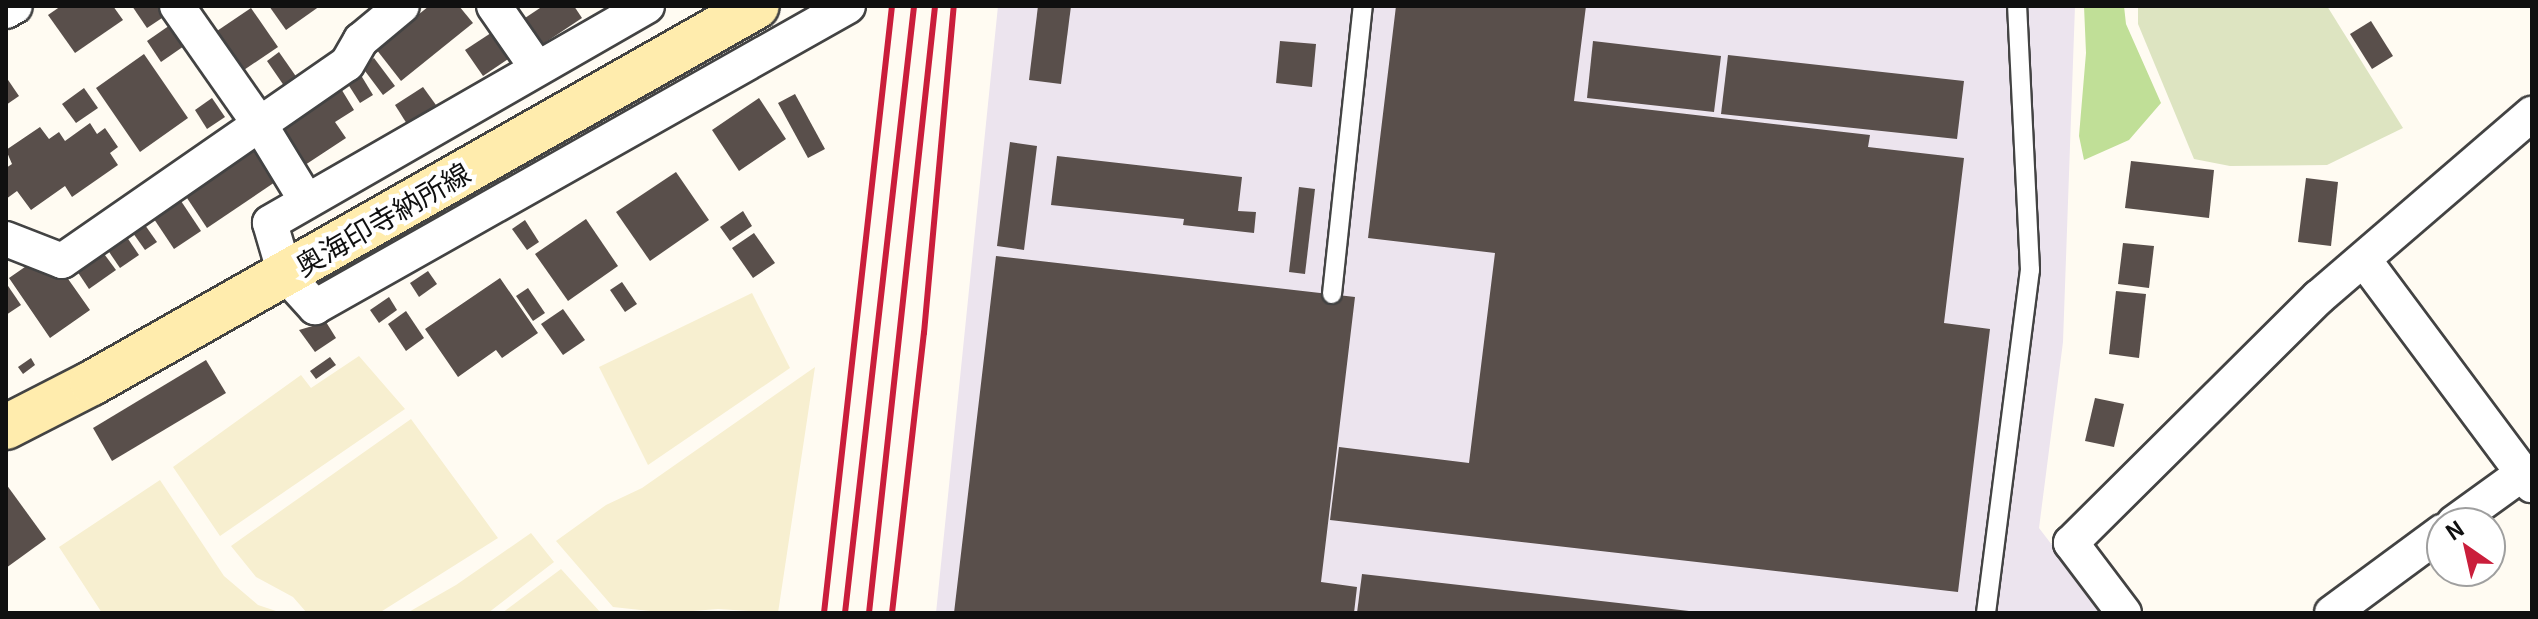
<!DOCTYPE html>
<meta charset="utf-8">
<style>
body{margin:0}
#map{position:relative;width:2538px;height:619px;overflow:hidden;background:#fffbf2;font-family:Georgia,"Noto Sans JP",serif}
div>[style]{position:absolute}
.industrial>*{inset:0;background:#ece4ee}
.farmland>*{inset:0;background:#f7efd0}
.forest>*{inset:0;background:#c0df97}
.cemetery>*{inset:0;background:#dde4c1}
.building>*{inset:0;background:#594f4b}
.roads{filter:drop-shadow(2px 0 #434343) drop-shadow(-2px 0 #434343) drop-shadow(0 2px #434343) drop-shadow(0 -2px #434343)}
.lane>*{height:18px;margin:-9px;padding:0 9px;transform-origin:9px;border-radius:9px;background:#fff}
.street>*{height:34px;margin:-17px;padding:0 17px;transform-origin:17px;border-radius:17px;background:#fff}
.secondary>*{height:44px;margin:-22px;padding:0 22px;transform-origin:22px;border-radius:22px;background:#ffecad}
.rail>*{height:6px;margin:-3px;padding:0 3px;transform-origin:3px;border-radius:3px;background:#ca1e3b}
span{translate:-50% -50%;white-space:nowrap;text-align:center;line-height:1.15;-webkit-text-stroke:8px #fff;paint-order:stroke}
.street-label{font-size:28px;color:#101010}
.frame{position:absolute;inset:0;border:8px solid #101010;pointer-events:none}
.north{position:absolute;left:2426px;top:507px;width:80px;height:80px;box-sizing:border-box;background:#fff;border:2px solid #9f9f9f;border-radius:50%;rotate:326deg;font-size:22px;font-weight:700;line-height:32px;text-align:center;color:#101010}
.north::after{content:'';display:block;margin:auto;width:28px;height:36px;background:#ca1e3b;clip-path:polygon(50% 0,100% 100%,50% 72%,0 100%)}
</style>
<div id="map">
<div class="industrial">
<i style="clip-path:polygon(998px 6px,2075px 6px,2063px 342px,2039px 528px,2104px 613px,936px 613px)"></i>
</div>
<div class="farmland">
<i style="clip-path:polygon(752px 293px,790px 368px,648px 465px,599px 367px)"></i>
<i style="clip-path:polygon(359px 356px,405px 409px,220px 536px,173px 467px,301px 375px,311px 388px)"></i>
<i style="clip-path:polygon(815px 367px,778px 613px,718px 609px,668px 613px,613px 607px,556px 541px,606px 505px,642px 488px)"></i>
<i style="clip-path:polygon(411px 419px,498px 538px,379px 613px,307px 613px,293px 597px,256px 577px,231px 546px)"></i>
<i style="clip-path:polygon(160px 480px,224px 576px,258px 605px,282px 613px,102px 613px,59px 547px)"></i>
<i style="clip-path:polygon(531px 533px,554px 562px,488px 613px,407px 613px,456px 585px)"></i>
<i style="clip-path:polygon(561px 569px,601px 613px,502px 613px)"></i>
</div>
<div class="forest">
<i style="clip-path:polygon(2084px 6px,2124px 6px,2126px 24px,2161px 103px,2129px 140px,2084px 160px,2079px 136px,2086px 53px)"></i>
</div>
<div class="cemetery">
<i style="clip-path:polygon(2138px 6px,2327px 6px,2403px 128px,2327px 165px,2230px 166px,2194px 159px,2138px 24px)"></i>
</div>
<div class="building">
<i style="clip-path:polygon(61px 6px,113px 6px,123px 20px,75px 53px,48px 15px)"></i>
<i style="clip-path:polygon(132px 6px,162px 6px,168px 14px,147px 28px)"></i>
<i style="clip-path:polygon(269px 6px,320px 6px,286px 30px)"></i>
<i style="clip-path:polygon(429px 6px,459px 6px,473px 23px,401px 81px,376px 49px)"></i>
<i style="clip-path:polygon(543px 6px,574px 6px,582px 18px,540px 46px,522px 20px)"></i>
<i style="clip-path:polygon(1038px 6px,1071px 6px,1061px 84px,1029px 80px)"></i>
<i style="clip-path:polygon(1396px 6px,1586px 6px,1574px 101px,1870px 135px,1868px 147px,1964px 158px,1944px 323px,1990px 329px,1958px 592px,1330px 520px,1339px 447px,1469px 463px,1495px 253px,1368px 238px)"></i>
<i style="clip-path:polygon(251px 8px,278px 47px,238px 74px,211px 35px)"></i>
<i style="clip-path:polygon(2371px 21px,2393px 56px,2372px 69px,2350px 34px)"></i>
<i style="clip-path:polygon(173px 23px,187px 44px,161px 62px,147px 41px)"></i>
<i style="clip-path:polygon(497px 29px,514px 55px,483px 76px,465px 50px)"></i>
<i style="clip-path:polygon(1280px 41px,1316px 44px,1312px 87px,1276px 83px)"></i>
<i style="clip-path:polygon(1593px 41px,1721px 56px,1714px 112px,1587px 98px)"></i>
<i style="clip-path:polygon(279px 52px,302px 85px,289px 93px,267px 61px)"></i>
<i style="clip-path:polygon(144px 54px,188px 118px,140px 152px,96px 88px)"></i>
<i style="clip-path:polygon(1728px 55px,1964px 81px,1957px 139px,1721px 114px)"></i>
<i style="clip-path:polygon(374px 58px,395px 86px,383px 95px,362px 67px)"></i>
<i style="clip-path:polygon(359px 72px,373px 95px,360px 103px,346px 81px)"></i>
<i style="clip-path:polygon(6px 77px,19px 96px,6px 105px)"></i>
<i style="clip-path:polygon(340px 87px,354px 110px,335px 122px,346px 138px,305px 165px,280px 126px)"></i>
<i style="clip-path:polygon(423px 87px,436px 105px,407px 124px,395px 105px)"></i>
<i style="clip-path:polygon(84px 88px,98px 108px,76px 123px,62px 104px)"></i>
<i style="clip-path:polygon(795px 94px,825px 149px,808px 158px,778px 103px)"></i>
<i style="clip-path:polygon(212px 98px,225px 117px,207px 129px,195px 110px)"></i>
<i style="clip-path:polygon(759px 98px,786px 139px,739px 171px,712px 130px)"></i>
<i style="clip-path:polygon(90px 123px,97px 134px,105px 128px,118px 147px,110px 153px,118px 165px,72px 197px,65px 186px,31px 210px,17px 191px,6px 199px,6px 168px,12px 164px,6px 150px,40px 127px,49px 139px,59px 132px,65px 141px)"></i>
<i style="clip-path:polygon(255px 139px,281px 178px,207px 228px,181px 189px)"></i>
<i style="clip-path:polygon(1010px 142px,1037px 146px,1024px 250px,997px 246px)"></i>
<i style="clip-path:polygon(1057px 156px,1242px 177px,1238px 211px,1256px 212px,1254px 233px,1183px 225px,1184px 219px,1051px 205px)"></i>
<i style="clip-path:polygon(2131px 161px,2214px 170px,2209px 218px,2125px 208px)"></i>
<i style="clip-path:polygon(676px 172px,709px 220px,650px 261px,616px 212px)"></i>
<i style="clip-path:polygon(2306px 178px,2338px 182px,2331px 246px,2298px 242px)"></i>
<i style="clip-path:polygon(1299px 187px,1315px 189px,1305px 274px,1289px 272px)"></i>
<i style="clip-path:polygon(175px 192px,201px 231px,174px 249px,148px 210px)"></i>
<i style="clip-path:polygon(743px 211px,752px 226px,730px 241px,720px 227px)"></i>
<i style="clip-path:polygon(140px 218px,157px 242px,145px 250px,128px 226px)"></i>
<i style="clip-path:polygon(586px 219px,618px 266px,568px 301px,535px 254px)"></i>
<i style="clip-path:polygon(525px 220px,539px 242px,527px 250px,512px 229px)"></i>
<i style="clip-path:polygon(122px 230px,139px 255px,120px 268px,103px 243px)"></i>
<i style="clip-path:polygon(754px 233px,775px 263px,753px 278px,732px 248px)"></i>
<i style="clip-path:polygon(2123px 243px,2154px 246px,2149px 288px,2118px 284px)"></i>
<i style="clip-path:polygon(99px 247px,116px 270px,89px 289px,73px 265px)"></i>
<i style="clip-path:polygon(996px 256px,1355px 297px,1321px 582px,1357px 587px,1354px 613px,954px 613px)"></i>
<i style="clip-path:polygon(35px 260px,45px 274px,54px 268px,62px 279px,66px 276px,90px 310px,50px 338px,9px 278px)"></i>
<i style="clip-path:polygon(428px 271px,437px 284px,419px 297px,410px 283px)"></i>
<i style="clip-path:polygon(500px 278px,538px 333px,502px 358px,496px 350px,458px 377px,425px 329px)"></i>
<i style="clip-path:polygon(622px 282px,637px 304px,625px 312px,610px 290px)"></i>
<i style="clip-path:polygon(6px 283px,21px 305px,6px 315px)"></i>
<i style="clip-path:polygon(528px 288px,545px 313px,533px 321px,516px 296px)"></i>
<i style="clip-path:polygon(2116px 291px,2146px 294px,2139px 358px,2109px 354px)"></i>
<i style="clip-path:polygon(389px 297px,397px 310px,379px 323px,370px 310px)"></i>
<i style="clip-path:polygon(563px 309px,585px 340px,563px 355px,541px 324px)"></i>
<i style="clip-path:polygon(406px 311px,424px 338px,406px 351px,388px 324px)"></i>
<i style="clip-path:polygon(326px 322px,336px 338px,315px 352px,299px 330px)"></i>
<i style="clip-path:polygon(330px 357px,336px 365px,316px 379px,310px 371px)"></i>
<i style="clip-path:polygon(31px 358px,35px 365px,23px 374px,18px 367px)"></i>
<i style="clip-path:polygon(206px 360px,226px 393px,112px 461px,93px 428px)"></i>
<i style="clip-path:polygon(2095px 398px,2124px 404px,2114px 447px,2085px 441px)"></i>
<i style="clip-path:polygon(6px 484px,46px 539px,6px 568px)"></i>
<i style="clip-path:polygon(1362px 574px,1689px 611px,1689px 613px,1357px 613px)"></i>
</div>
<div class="roads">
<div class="lane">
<i style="left:1332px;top:294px;width:290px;rotate:-83.9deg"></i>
<i style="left:1986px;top:613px;width:346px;rotate:-82.7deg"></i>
<i style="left:2030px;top:270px;width:264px;rotate:-92.8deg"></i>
</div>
<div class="street">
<i style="left:177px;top:6px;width:143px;rotate:55deg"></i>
<i style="left:259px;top:123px;width:90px;rotate:58.6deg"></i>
<i style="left:494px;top:6px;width:75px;rotate:55.3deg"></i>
<i style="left:647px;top:6px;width:435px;rotate:150.1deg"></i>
<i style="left:270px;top:223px;width:53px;rotate:73.6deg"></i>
<i style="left:285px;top:274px;width:45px;rotate:47.7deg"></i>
<i style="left:315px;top:307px;width:612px;rotate:-29.45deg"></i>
<i style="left:6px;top:11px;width:10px;rotate:-29deg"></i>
<i style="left:6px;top:239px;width:60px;rotate:21.4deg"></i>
<i style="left:62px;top:261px;width:346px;rotate:-34.7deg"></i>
<i style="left:347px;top:64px;width:28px;rotate:-60deg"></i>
<i style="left:361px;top:40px;width:53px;rotate:-39.7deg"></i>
<i style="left:2364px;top:260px;width:281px;rotate:53.3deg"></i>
<i style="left:2454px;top:523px;width:85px;rotate:-35.9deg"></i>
<i style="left:2124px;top:613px;width:88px;rotate:-127.1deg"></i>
<i style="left:2071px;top:543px;width:349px;rotate:-44.8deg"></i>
<i style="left:2319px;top:297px;width:281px;rotate:-40.7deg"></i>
<i style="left:2332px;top:613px;width:137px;rotate:-36.4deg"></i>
</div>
<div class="secondary">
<i style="left:6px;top:427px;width:97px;rotate:-27.1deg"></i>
<i style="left:92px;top:383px;width:764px;rotate:-29.55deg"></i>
</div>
</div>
<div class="rail">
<i style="left:824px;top:613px;width:611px;rotate:-83.61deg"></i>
<i style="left:845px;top:613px;width:611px;rotate:-83.51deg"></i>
<i style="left:869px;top:613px;width:611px;rotate:-83.79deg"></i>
<i style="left:892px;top:613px;width:282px;rotate:-83.5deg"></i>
<i style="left:924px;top:333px;width:328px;rotate:-84.8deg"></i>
</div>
<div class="street-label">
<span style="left:382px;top:218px;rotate:-30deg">奥海印寺納所線</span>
</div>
<div class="frame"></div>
<div class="north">N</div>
</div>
